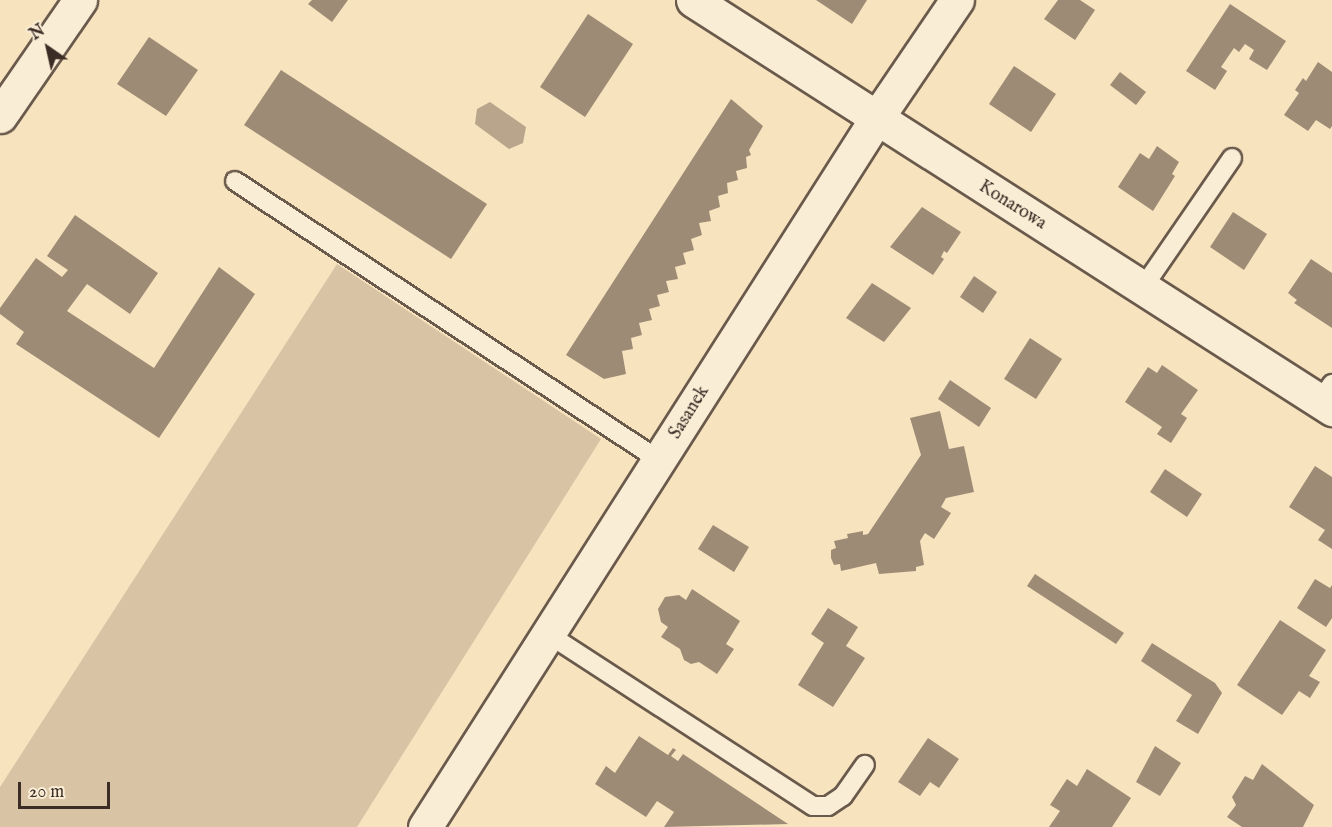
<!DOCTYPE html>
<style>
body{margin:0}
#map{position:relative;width:1332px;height:827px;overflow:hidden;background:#f8e3bf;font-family:"IM FELL English",serif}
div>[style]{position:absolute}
.green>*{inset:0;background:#d8c4a5}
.water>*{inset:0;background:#b8a58b}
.building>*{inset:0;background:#9d8b75}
.roads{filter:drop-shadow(2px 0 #6a5a4c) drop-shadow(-2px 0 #6a5a4c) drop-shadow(0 2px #6a5a4c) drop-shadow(0 -2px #6a5a4c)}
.lane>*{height:18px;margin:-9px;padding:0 9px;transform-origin:9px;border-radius:9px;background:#faedd5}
.street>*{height:33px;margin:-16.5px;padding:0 16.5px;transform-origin:16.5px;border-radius:16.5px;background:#faedd5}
span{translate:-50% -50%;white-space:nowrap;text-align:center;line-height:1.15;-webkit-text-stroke:5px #faedd5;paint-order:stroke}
.street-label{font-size:18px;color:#3b2c25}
.north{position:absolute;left:18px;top:18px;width:60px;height:60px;-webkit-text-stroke:4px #faedd5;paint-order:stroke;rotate:326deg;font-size:16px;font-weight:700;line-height:24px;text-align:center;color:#3b2c25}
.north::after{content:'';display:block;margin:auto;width:21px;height:27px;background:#3b2c25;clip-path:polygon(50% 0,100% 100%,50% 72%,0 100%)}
.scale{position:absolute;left:18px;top:782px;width:92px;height:27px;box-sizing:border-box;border:3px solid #3b2c25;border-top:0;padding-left:8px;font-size:18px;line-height:21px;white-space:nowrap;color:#3b2c25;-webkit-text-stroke:4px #faedd5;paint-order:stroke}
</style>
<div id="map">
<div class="green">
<i style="clip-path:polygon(337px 264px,601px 439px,357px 827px,0 827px,0 787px)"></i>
</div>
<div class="water">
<i style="clip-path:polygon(490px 102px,526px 127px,523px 143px,509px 149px,475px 124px,477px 109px)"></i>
</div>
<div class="building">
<i style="clip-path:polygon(312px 0,348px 0,332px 22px,308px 4px)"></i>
<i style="clip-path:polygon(816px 0,867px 0,852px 24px)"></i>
<i style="clip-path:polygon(1058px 0,1080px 0,1095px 10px,1075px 40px,1044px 19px)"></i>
<i style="clip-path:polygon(1230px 4px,1286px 41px,1267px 70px,1249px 59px,1254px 50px,1245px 44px,1239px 52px,1234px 48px,1221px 67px,1227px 71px,1215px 90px,1186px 71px)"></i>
<i style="clip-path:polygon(588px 14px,633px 44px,585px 117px,540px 87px)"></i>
<i style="clip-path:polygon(149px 37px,198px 70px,166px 116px,117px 84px)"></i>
<i style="clip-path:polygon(1318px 62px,1332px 72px,1332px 126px,1330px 129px,1316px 120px,1308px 131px,1284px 115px,1299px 93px,1295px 90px,1303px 78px,1306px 81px)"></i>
<i style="clip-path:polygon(1014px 66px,1056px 94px,1031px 132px,989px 104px)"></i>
<i style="clip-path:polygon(281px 70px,487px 204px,451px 259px,244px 125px)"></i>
<i style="clip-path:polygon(1120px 72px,1146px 92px,1136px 105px,1110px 85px)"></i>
<i style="clip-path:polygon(731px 99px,763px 126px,749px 150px,751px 155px,746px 157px,747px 168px,736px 171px,738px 180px,727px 183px,728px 193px,718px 196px,720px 207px,709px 211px,711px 221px,699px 223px,702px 235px,691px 239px,694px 250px,683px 253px,686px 264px,675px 267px,678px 279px,666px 281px,669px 292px,657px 295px,660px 306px,649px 309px,652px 320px,639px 323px,642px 335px,631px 338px,633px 349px,622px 351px,626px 374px,604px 379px,566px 355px)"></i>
<i style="clip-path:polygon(1157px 146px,1179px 162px,1172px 174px,1175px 176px,1153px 211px,1118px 187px,1140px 153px,1149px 159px)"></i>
<i style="clip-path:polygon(922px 207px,961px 232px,947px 253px,944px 251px,941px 257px,944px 259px,933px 275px,890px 247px)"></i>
<i style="clip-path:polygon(1233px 212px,1267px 234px,1244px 270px,1210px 247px)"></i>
<i style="clip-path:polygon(75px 215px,158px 273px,130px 314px,87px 284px,67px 311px,154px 368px,219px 267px,255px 294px,159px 438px,16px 344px,24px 332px,0 314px,0 308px,36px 258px,62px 277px,68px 270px,47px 256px)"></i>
<i style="clip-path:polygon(1311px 259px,1332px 273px,1332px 328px,1294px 303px,1297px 300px,1288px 293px)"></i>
<i style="clip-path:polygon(974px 276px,997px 292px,983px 313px,960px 297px)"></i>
<i style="clip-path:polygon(872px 283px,911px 308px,884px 342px,846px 318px)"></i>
<i style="clip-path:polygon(1030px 338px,1062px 359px,1036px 399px,1004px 379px)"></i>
<i style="clip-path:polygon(1162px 365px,1198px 390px,1181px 414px,1187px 418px,1171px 443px,1157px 434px,1162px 427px,1125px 402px,1148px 367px,1157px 373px)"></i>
<i style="clip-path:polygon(950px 380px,991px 408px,979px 427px,938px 399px)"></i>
<i style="clip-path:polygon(940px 411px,949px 449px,964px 446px,974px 492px,946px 498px,941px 507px,951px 513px,934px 539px,925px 533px,920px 541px,924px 565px,916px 567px,916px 571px,879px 574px,876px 563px,841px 571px,840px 564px,834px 565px,831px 558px,831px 550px,836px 548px,834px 541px,848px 538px,847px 534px,863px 531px,863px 535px,868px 534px,921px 455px,910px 418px)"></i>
<i style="clip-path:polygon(1315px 466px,1332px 477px,1332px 549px,1318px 540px,1325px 530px,1289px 507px)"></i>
<i style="clip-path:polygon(1165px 469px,1202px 494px,1187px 517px,1150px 492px)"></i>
<i style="clip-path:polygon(713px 525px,749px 547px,734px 572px,698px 549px)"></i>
<i style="clip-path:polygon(1035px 574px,1124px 633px,1116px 644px,1027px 586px)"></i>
<i style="clip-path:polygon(1315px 579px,1330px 588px,1332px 585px,1332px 618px,1326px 627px,1297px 608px)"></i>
<i style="clip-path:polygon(692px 589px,740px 621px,726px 644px,734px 649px,717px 674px,699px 662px,691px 664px,684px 660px,680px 649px,661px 637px,668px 627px,661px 622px,658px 609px,665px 597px,679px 595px,686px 600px)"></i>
<i style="clip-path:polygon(828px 608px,858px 627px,846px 646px,865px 658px,833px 707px,798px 685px,824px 643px,811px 634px)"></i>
<i style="clip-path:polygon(1280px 620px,1326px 650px,1309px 676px,1320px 682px,1310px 698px,1299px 691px,1282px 715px,1237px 685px)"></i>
<i style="clip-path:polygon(1152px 643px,1215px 683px,1222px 693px,1198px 734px,1176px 721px,1192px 695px,1141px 661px)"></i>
<i style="clip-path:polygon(639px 736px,668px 755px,673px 748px,676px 750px,671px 756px,678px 761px,683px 754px,788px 824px,664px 827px,674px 812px,657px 801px,646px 817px,595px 784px,606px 766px,615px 773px)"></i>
<i style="clip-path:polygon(928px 738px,959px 759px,939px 788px,930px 782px,920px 796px,898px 782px)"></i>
<i style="clip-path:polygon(1155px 746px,1181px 763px,1160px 796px,1136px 782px)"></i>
<i style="clip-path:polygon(1262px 764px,1314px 805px,1303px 827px,1242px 827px,1227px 817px,1236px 805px,1232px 797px,1245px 776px,1253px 780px)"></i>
<i style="clip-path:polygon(1087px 769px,1131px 798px,1112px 827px,1049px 827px,1060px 811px,1050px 805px,1067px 779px,1077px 786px)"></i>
</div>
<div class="roads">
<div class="lane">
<i style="left:235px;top:181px;width:508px;rotate:33.35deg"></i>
<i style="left:1142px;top:289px;width:159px;rotate:-55.5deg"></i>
<i style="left:1320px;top:401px;width:21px;rotate:-55deg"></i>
<i style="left:548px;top:634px;width:316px;rotate:33deg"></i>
<i style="left:813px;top:806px;width:15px"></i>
<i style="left:828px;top:806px;width:18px;rotate:-34deg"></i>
<i style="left:843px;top:796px;width:38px;rotate:-55deg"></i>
</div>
<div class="street">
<i style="left:693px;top:0;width:759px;rotate:32.62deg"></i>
<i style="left:0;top:116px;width:141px;rotate:-55.4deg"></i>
<i style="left:425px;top:827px;width:839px;rotate:-57.5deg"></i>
<i style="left:876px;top:119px;width:144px;rotate:-55.8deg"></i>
</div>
</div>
<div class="street-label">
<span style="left:1012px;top:206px;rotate:32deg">Konarowa</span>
<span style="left:690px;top:413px;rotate:-58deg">Sasanek</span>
</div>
<div class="north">N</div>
<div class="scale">20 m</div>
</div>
